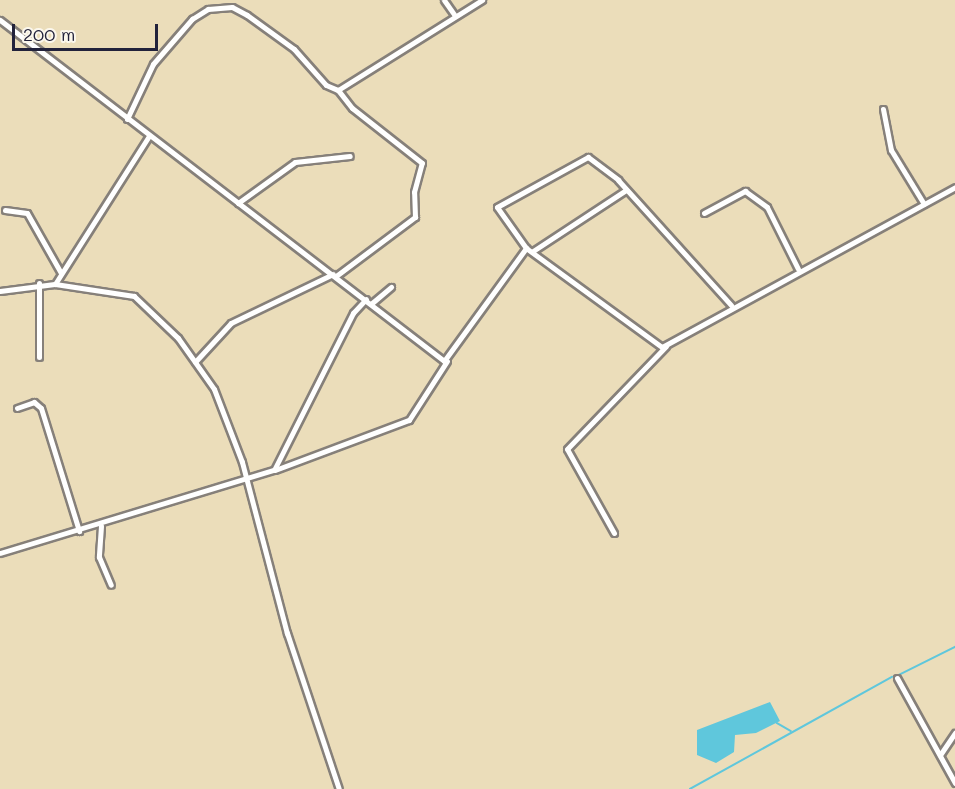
<!DOCTYPE html>
<style>
body{margin:0}
#map{position:relative;width:955px;height:789px;overflow:hidden;background:#ebddba;font-family:Mali,sans-serif}
div>[style]{position:absolute}
.water>*{inset:0;background:#5fc7dc}
.stream>*{height:1.5px;margin:-0.75px;padding:0 0.75px;transform-origin:0.75px;border-radius:0.75px;background:#5fc7dc}
.roads{filter:drop-shadow(2px 0 #86807a) drop-shadow(-2px 0 #86807a) drop-shadow(0 2px #86807a) drop-shadow(0 -2px #86807a)}
.minor>*{height:5px;margin:-2.5px;padding:0 2.5px;transform-origin:2.5px;border-radius:2.5px;background:#fff}
span{translate:-50% -50%;white-space:nowrap;text-align:center;line-height:1.15;-webkit-text-stroke:4.5px #fbf7ec;paint-order:stroke}
.scale{position:absolute;left:12px;top:24px;width:146px;height:27px;box-sizing:border-box;border:3px solid #22223b;border-top:0;padding-left:8px;font-size:18px;line-height:21px;white-space:nowrap;color:#22223b;-webkit-text-stroke:4px #fbf7ec;paint-order:stroke}
</style>
<div id="map">
<div class="water">
<i style="clip-path:polygon(770px 702px,780px 721px,756px 733px,735px 735px,734px 752px,716px 763px,697px 755px,697px 730px)"></i>
</div>
<div class="stream">
<i style="left:897px;top:676px;width:65px;rotate:-26.6deg"></i>
<i style="left:777px;top:723px;width:16px;rotate:30deg"></i>
<i style="left:690px;top:789px;width:231px;rotate:-29deg"></i>
</div>
<div class="roads">
<div class="minor">
<i style="left:444px;top:0;width:19px;rotate:55deg"></i>
<i style="left:0;top:20px;width:560px;rotate:37.52deg"></i>
<i style="left:444px;top:361px;width:140px;rotate:-54deg"></i>
<i style="left:526px;top:248px;width:168px;rotate:36.1deg"></i>
<i style="left:662px;top:347px;width:334px;rotate:-28.6deg"></i>
<i style="left:883px;top:109px;width:42px;rotate:79deg"></i>
<i style="left:891px;top:150px;width:63px;rotate:58.6deg"></i>
<i style="left:127px;top:119px;width:61px;rotate:-64.7deg"></i>
<i style="left:153px;top:64px;width:60px;rotate:-49.1deg"></i>
<i style="left:192px;top:19px;width:19px;rotate:-32deg"></i>
<i style="left:208px;top:9px;width:24px;rotate:-5deg"></i>
<i style="left:232px;top:7px;width:17px;rotate:28deg"></i>
<i style="left:247px;top:15px;width:58px;rotate:35.9deg"></i>
<i style="left:294px;top:49px;width:48px;rotate:48.4deg"></i>
<i style="left:326px;top:85px;width:13px;rotate:23deg"></i>
<i style="left:338px;top:90px;width:170px;rotate:-32deg"></i>
<i style="left:238px;top:203px;width:70px;rotate:-35.7deg"></i>
<i style="left:295px;top:162px;width:55px;rotate:-6.2deg"></i>
<i style="left:5px;top:210px;width:22px;rotate:8deg"></i>
<i style="left:27px;top:213px;width:69px;rotate:60.5deg"></i>
<i style="left:704px;top:213px;width:47px;rotate:-28.2deg"></i>
<i style="left:745px;top:191px;width:27px;rotate:36deg"></i>
<i style="left:767px;top:207px;width:69px;rotate:63.4deg"></i>
<i style="left:526px;top:248px;width:50px;rotate:-125.3deg"></i>
<i style="left:497px;top:207px;width:104px;rotate:-28.8deg"></i>
<i style="left:588px;top:157px;width:38px;rotate:37deg"></i>
<i style="left:618px;top:180px;width:169px;rotate:47.9deg"></i>
<i style="left:533px;top:251px;width:111px;rotate:-33.3deg"></i>
<i style="left:336px;top:276px;width:99px;rotate:-36.8deg"></i>
<i style="left:415px;top:217px;width:25px;rotate:-92deg"></i>
<i style="left:414px;top:192px;width:30px;rotate:-75deg"></i>
<i style="left:422px;top:163px;width:89px;rotate:-141.8deg"></i>
<i style="left:352px;top:108px;width:23px;rotate:-128deg"></i>
<i style="left:55px;top:284px;width:175px;rotate:-57.6deg"></i>
<i style="left:0;top:291px;width:55px;rotate:-7.3deg"></i>
<i style="left:55px;top:284px;width:80px;rotate:8.6deg"></i>
<i style="left:134px;top:296px;width:61px;rotate:43.7deg"></i>
<i style="left:178px;top:338px;width:62px;rotate:54.8deg"></i>
<i style="left:214px;top:389px;width:78px;rotate:69deg"></i>
<i style="left:242px;top:462px;width:177px;rotate:75.3deg"></i>
<i style="left:287px;top:633px;width:164px;rotate:71.6deg"></i>
<i style="left:372px;top:303px;width:25px;rotate:-40deg"></i>
<i style="left:39px;top:357px;width:74px;rotate:-90deg"></i>
<i style="left:195px;top:362px;width:53px;rotate:-47.3deg"></i>
<i style="left:231px;top:323px;width:113px;rotate:-25.7deg"></i>
<i style="left:17px;top:408px;width:18px;rotate:-19deg"></i>
<i style="left:34px;top:402px;width:9px;rotate:41deg"></i>
<i style="left:41px;top:408px;width:129px;rotate:72.8deg"></i>
<i style="left:275px;top:470px;width:143px;rotate:-20.5deg"></i>
<i style="left:409px;top:420px;width:70px;rotate:-57.2deg"></i>
<i style="left:101px;top:526px;width:31px;rotate:94deg"></i>
<i style="left:99px;top:557px;width:30px;rotate:67deg"></i>
<i style="left:614px;top:533px;width:96px;rotate:-119.2deg"></i>
<i style="left:567px;top:449px;width:143px;rotate:-46.1deg"></i>
<i style="left:0;top:553px;width:286px;rotate:-16.9deg"></i>
<i style="left:274px;top:470px;width:176px;rotate:-63.3deg"></i>
<i style="left:353px;top:313px;width:19px;rotate:-47deg"></i>
<i style="left:897px;top:678px;width:120px;rotate:61.1deg"></i>
<i style="left:940px;top:755px;width:27px;rotate:-56deg"></i>
</div>
</div>
<div class="scale">200 m</div>
</div>
